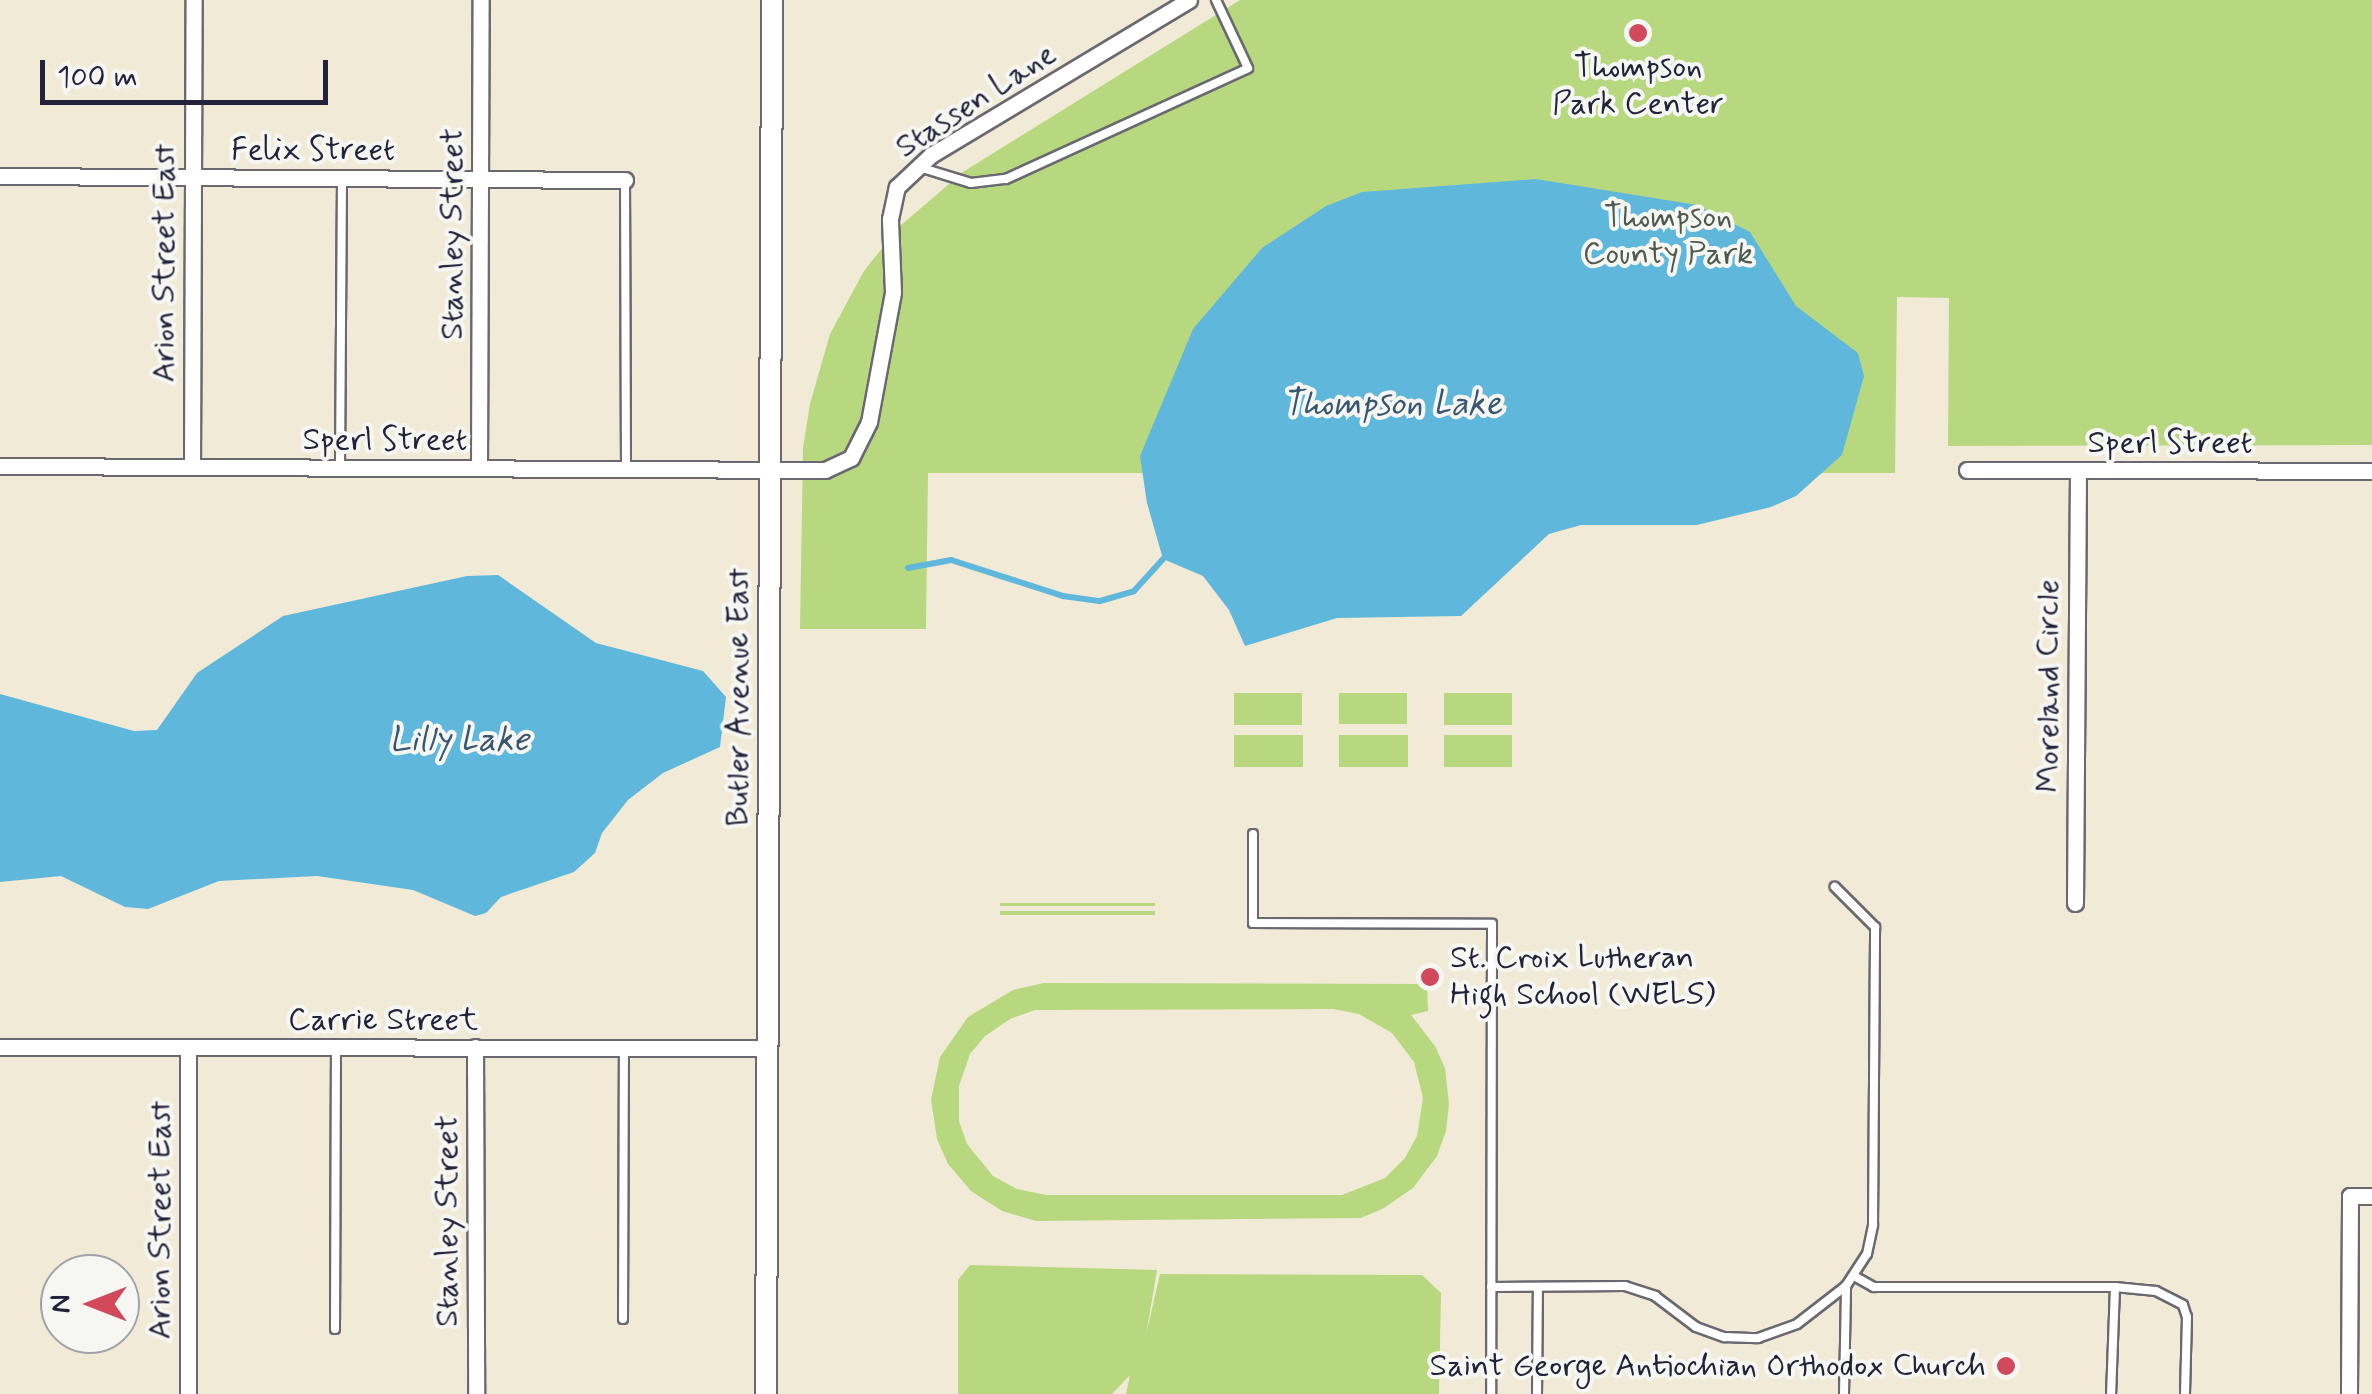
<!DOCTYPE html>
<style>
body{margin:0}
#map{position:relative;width:2372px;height:1394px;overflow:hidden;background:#f1ead6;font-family:Mynerve,sans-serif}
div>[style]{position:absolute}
.green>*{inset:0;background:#b8d87f}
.water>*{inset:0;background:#5fb8dc}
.stream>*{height:6px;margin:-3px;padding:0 3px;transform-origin:3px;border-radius:3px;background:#5fb8dc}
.roads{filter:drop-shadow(2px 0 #6a6871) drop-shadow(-2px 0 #6a6871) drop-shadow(0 2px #6a6871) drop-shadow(0 -2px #6a6871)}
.service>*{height:8px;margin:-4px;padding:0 4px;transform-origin:4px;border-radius:4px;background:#fff}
.minor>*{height:15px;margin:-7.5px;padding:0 7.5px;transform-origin:7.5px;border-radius:7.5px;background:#fff}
.tertiary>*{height:20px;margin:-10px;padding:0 10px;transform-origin:10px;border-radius:10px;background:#fff}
.dots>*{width:28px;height:28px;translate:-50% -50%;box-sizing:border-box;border:5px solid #f6f6f2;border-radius:50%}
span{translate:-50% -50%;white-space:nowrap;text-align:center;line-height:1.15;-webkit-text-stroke:8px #f6f6f2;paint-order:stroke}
.poi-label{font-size:32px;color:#22223b}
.left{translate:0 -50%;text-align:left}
.right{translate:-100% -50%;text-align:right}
.street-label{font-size:32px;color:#22223b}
.park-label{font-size:32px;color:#4f594f}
.water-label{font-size:35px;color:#375673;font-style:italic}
.north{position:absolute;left:40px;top:1254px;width:100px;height:100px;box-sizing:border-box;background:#f6f6f2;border:2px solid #a1a1a9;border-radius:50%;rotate:270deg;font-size:28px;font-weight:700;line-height:40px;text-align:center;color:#22223b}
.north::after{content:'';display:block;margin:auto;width:35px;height:45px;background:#d1495b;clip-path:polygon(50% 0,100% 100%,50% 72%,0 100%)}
.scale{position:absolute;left:40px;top:60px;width:288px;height:45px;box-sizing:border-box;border:5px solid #22223b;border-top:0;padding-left:12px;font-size:30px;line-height:35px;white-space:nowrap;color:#22223b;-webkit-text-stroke:8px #f6f6f2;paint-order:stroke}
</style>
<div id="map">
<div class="green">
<i style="clip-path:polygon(1240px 0,2372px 0,2372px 445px,1948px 446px,1949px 298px,1897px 297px,1895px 473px,928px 473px,926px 629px,800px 629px,803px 448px,810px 404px,830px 334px,864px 271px,899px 227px,963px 172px)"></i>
<i style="clip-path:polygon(1234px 693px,1302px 693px,1302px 725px,1234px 725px)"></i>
<i style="clip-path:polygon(1339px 693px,1407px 693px,1407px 724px,1339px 724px)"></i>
<i style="clip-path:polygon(1444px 693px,1512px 693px,1512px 725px,1444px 725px)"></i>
<i style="clip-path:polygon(1234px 735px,1303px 735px,1303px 767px,1234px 767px)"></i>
<i style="clip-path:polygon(1339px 735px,1408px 735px,1408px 767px,1339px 767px)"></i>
<i style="clip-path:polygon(1444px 735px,1512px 735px,1512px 767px,1444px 767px)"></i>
<i style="clip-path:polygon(1000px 903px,1155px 903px,1155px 906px,1000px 906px)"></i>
<i style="clip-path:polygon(1000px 911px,1155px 911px,1155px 915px,1000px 915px)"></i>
<i style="clip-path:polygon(evenodd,1427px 984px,1428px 1011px,1411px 1015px,1435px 1046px,1445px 1068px,1449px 1104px,1446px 1131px,1437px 1156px,1413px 1188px,1384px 1208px,1361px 1218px,1036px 1221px,1002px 1211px,971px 1191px,948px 1164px,937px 1139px,931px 1100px,940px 1057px,968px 1017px,1013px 990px,1044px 983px,1427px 984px,1035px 1010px,1333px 1009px,1359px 1014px,1392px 1033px,1414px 1062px,1423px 1098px,1417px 1136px,1405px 1158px,1385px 1178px,1342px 1195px,1046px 1195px,1017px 1189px,993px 1176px,967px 1144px,959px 1121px,959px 1086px,970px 1054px,985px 1036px,1010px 1019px,1035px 1010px)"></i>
<i style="clip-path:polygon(970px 1265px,1157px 1270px,1146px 1335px,1160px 1274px,1422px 1275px,1441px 1293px,1439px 1394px,1126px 1394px,1130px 1375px,1112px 1394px,958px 1394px,958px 1280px)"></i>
</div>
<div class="water">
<i style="clip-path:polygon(1536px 179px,1697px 205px,1750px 232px,1796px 306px,1858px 353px,1864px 376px,1842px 455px,1796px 496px,1771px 507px,1697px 525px,1581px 525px,1549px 534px,1461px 616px,1337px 618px,1245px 646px,1229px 610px,1203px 576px,1163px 559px,1147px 503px,1140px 456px,1193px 329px,1262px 248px,1326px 206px,1362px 192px)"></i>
<i style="clip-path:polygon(498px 575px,596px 643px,703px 671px,726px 697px,720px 747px,663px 773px,628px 800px,602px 833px,595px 853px,574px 872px,501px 897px,486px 913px,475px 916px,413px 890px,317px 876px,219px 881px,148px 909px,125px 907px,61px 876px,0 882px,0 694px,134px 731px,157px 730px,197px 673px,283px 616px,467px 576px)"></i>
</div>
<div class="stream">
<i style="left:908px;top:568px;width:44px;rotate:-10.5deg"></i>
<i style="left:951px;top:560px;width:118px;rotate:17.8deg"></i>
<i style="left:1063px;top:596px;width:37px;rotate:8deg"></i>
<i style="left:1100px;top:601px;width:35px;rotate:-16deg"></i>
<i style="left:1134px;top:591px;width:43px;rotate:-47.8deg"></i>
</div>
<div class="roads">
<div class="service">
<i style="left:919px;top:167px;width:54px;rotate:17.1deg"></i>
<i style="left:971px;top:183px;width:35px;rotate:-7deg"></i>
<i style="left:1006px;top:179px;width:266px;rotate:-24.6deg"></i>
<i style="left:1248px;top:68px;width:75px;rotate:-115.2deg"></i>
<i style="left:625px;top:180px;width:288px;rotate:89.8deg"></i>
<i style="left:340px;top:467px;width:290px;rotate:-89.6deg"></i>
<i style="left:1253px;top:834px;width:89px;rotate:90deg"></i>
<i style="left:1253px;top:923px;width:239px;rotate:0.2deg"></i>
<i style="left:1492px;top:924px;width:470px;rotate:90.1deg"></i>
<i style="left:1854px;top:1276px;width:23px;rotate:29deg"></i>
<i style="left:1874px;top:1287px;width:241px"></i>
<i style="left:2115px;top:1287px;width:107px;rotate:92.1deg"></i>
<i style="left:1491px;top:1287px;width:134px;rotate:-0.4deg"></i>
<i style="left:1625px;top:1286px;width:32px;rotate:18deg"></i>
<i style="left:1655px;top:1296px;width:51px;rotate:37.1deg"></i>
<i style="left:1696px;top:1327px;width:30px;rotate:20deg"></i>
<i style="left:1724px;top:1337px;width:34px;rotate:2deg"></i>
<i style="left:1758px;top:1338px;width:41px;rotate:-19.7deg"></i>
<i style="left:1797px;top:1324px;width:62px;rotate:-37.8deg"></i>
<i style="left:1846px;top:1286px;width:38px;rotate:-57deg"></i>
<i style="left:1867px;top:1254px;width:30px;rotate:-78deg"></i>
<i style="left:1873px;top:1225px;width:298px;rotate:-89.6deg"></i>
<i style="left:1875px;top:927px;width:57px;rotate:-135deg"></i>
<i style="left:2115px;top:1287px;width:41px;rotate:5.6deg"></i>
<i style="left:2156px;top:1291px;width:30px;rotate:27deg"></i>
<i style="left:2183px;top:1305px;width:13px;rotate:72deg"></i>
<i style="left:2187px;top:1317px;width:77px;rotate:91.5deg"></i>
<i style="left:623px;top:1319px;width:272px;rotate:-89.8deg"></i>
<i style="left:335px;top:1329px;width:282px;rotate:-89.8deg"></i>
<i style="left:1537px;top:1394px;width:107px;rotate:-89.5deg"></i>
<i style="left:1844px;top:1394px;width:108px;rotate:-88.9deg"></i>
</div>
<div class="minor">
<i style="left:0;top:176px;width:625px;rotate:0.37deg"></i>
<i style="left:0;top:466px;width:825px;rotate:0.28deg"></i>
<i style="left:825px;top:470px;width:29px;rotate:-25deg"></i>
<i style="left:851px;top:458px;width:40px;rotate:-63.4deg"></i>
<i style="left:869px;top:422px;width:132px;rotate:-79.5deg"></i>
<i style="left:893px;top:292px;width:73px;rotate:-92.4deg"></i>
<i style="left:890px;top:219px;width:33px;rotate:-78deg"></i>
<i style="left:897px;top:187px;width:47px;rotate:-43.3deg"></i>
<i style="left:931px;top:155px;width:301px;rotate:-31deg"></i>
<i style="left:192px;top:467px;width:467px;rotate:-89.8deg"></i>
<i style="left:479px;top:468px;width:468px;rotate:-89.8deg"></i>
<i style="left:1967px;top:470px;width:405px;rotate:0.1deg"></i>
<i style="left:2075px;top:903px;width:433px;rotate:-89.6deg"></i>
<i style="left:0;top:1047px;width:767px;rotate:0.07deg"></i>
<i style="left:188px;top:1047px;width:347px;rotate:90deg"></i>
<i style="left:475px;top:1047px;width:347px;rotate:89.8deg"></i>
<i style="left:2349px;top:1394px;width:198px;rotate:-89.7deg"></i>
<i style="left:2350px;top:1196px;width:22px"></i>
</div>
<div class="tertiary">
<i style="left:766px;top:1394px;width:1394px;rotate:-89.75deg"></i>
</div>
</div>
<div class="dots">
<i style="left:1638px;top:33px;background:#d1495b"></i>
<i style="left:1430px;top:977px;background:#d1495b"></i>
<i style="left:2006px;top:1366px;background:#d1495b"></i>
</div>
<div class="poi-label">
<span style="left:1638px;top:86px">Thompson<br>Park Center</span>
<span class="left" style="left:1450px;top:977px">St. Croix Lutheran<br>High School (WELS)</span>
<span class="right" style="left:1986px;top:1366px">Saint George Antiochian Orthodox Church</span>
</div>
<div class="street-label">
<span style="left:976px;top:101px;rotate:-33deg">Stassen Lane</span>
<span style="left:313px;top:150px">Felix Street</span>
<span style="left:453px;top:234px;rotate:-90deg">Stanley Street</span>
<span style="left:165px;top:263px;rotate:-90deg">Arion Street East</span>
<span style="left:385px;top:440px">Sperl Street</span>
<span style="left:2170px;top:443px">Sperl Street</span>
<span style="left:2049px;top:686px;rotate:-90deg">Moreland Circle</span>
<span style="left:739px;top:697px;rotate:-90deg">Butler Avenue East</span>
<span style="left:383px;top:1020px">Carrie Street</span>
<span style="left:161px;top:1220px;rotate:-90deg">Arion Street East</span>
<span style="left:448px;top:1221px;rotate:-90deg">Stanley Street</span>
</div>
<div class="park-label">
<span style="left:1668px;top:236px">Thompson<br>County Park</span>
</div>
<div class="water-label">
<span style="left:1392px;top:404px">Thompson Lake</span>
<span style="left:459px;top:740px">Lilly Lake</span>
</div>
<div class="north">N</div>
<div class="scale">100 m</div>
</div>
